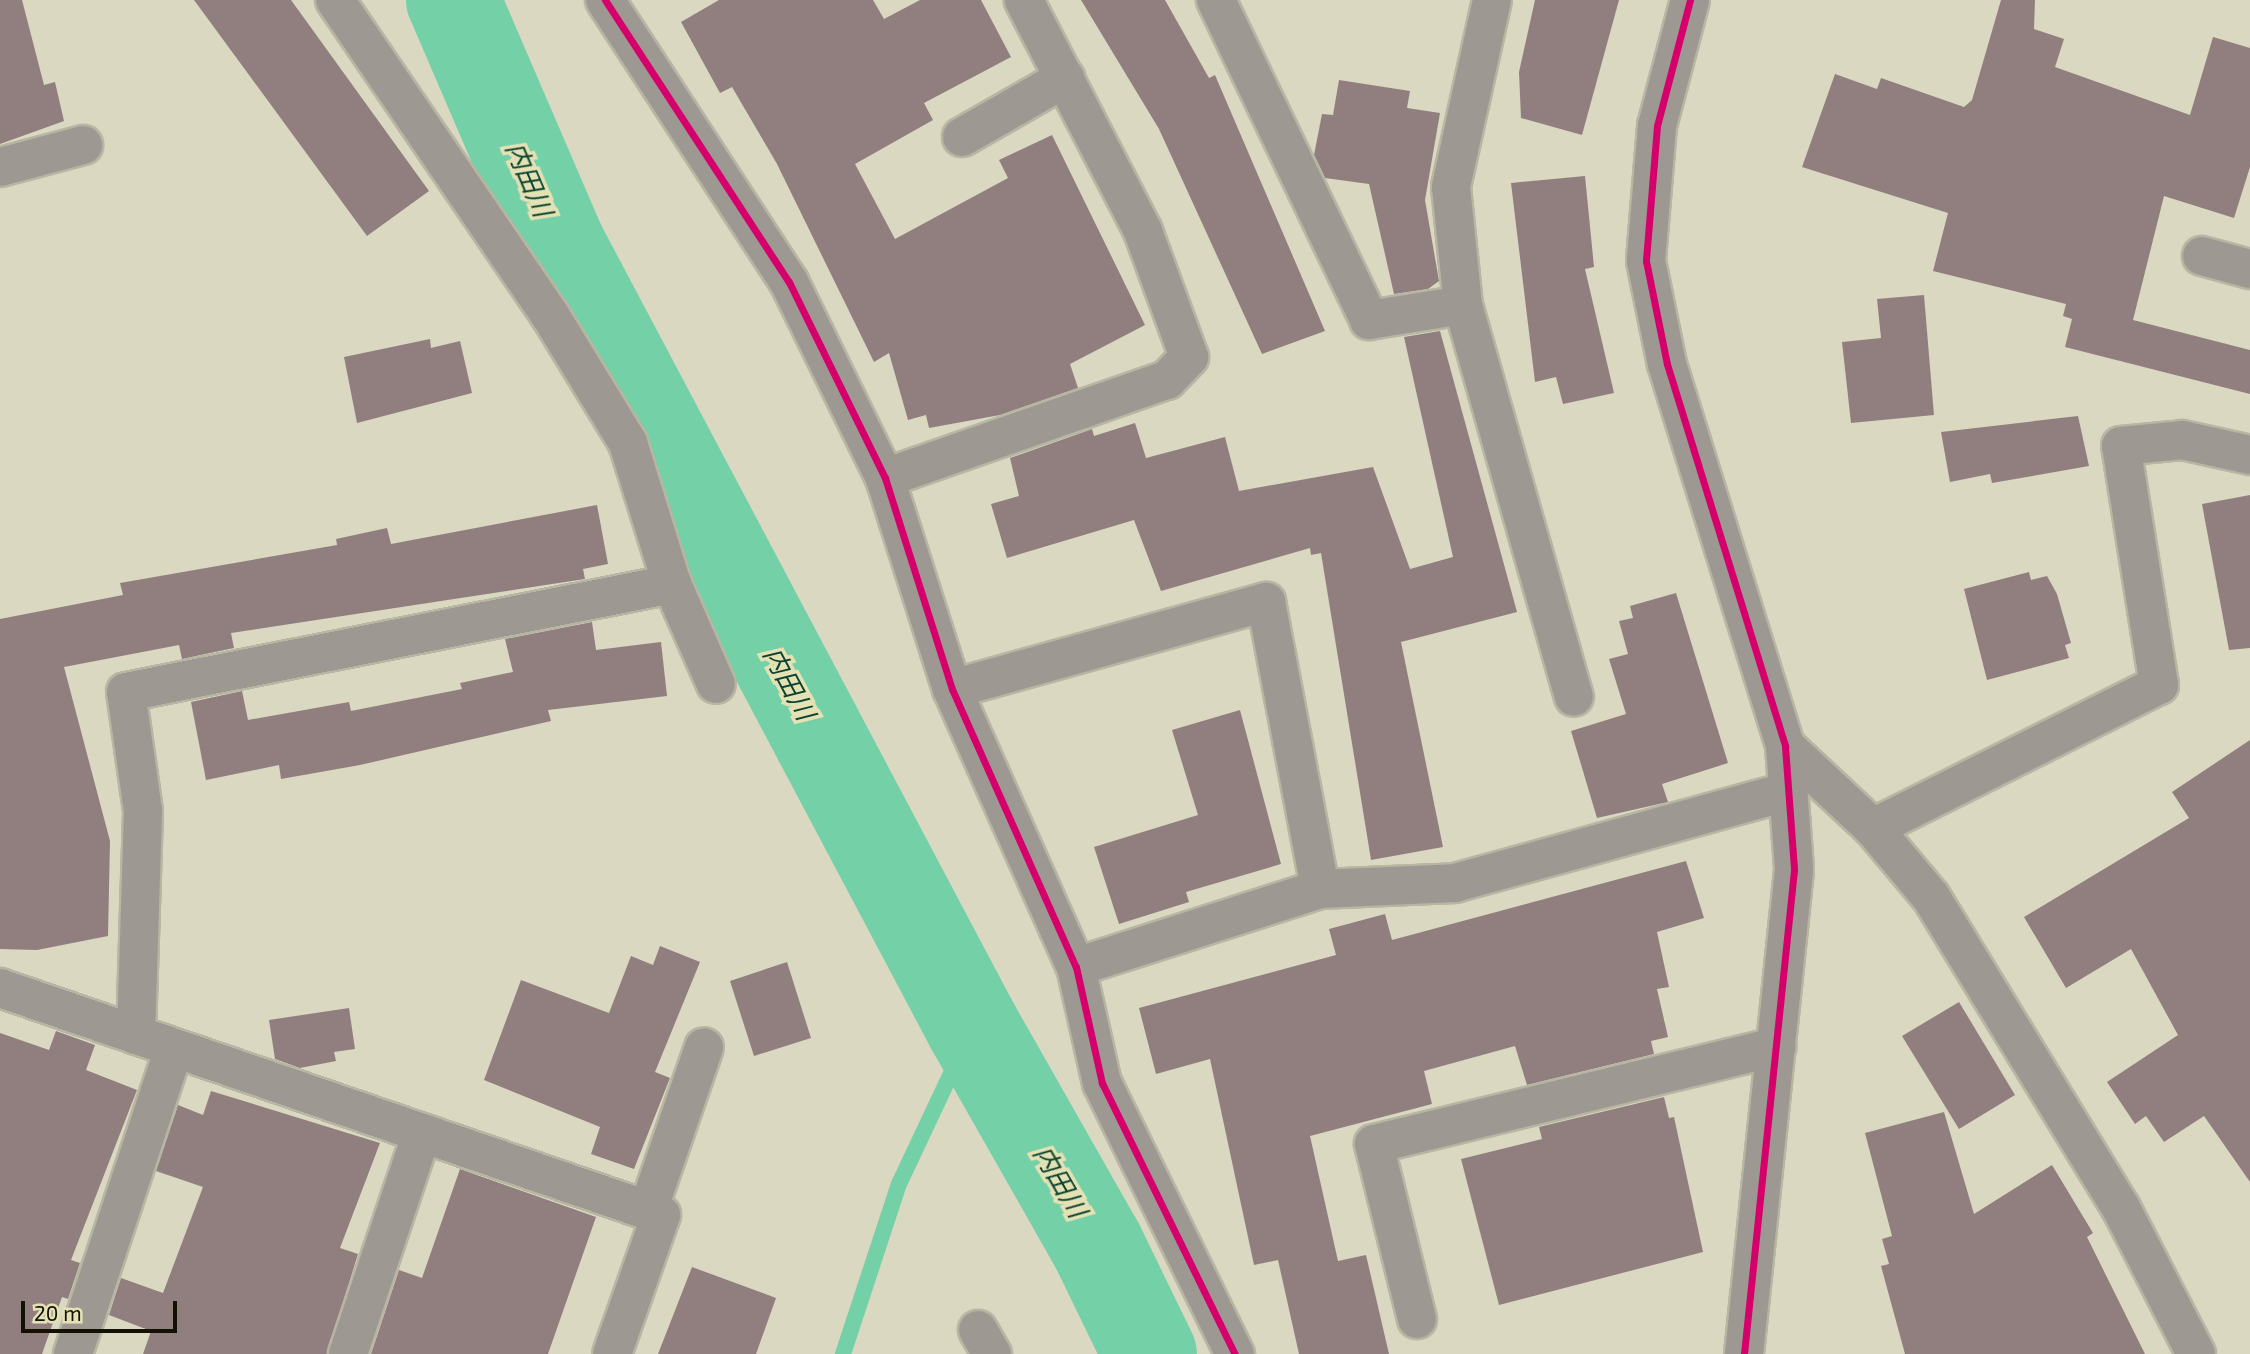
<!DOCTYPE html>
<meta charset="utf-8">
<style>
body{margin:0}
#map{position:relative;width:2250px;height:1354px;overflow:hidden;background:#dad8c0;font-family:"Exo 2","Noto Sans JP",sans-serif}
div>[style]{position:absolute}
.stream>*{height:16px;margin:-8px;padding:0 8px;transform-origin:8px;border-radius:8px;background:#74d0a7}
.river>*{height:94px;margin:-47px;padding:0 47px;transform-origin:47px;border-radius:47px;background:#74d0a7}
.building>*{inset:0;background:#917f80}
.roads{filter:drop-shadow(2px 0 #b7b6a3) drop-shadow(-2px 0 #b7b6a3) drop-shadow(0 2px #b7b6a3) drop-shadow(0 -2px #b7b6a3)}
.minor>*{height:38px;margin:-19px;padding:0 19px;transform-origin:19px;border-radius:19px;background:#9e9892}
.tertiary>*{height:38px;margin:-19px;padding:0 19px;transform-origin:19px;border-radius:19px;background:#9e9892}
.cycleway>*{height:7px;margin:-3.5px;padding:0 3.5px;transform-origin:3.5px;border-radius:3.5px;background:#d6006c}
span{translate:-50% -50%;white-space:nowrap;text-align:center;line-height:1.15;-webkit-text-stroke:7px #e4e1b5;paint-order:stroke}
.water-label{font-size:26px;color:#0b4330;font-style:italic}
.scale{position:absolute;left:21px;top:1301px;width:156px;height:32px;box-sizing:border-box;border:4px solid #121103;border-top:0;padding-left:9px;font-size:21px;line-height:24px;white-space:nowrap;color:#121103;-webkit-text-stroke:5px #e4e1b5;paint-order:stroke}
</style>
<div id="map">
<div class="stream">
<i style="left:843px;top:1354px;width:179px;rotate:-71.8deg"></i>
<i style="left:899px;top:1184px;width:174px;rotate:-64.8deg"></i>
</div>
<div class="river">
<i style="left:453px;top:0;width:266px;rotate:66.7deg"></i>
<i style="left:558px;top:244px;width:886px;rotate:62.08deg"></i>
<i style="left:973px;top:1027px;width:251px;rotate:60.4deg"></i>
<i style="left:1097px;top:1245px;width:121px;rotate:64.1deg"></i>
</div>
<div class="building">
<i style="clip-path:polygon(0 0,22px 0,44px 85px,55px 82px,64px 121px,0 144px)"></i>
<i style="clip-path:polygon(194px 0,291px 0,429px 191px,367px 236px)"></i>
<i style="clip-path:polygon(719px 0,873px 0,884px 19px,920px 0,981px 0,1011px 57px,924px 103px,933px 120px,855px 164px,895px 239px,1008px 178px,999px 160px,1052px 135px,1145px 325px,1070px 364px,1078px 388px,1000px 415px,929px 428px,926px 415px,908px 420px,889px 353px,874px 362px,777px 164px,732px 87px,720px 93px,681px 22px)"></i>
<i style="clip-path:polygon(1081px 0,1165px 0,1209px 78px,1215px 75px,1325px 331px,1262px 354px,1159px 129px)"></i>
<i style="clip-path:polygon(1535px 0,1619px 0,1582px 135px,1521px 118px,1519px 72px)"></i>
<i style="clip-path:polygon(2001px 0,2035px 0,2034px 29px,2064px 39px,2055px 67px,2190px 115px,2213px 37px,2250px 48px,2250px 167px,2234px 218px,2164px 196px,2133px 320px,2250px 350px,2250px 394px,2065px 347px,2072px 319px,2063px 316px,2066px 304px,1933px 271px,1948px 213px,1802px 167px,1835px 74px,1877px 89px,1881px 78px,1964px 107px,1972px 100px)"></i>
<i style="clip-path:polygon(1339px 80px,1410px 91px,1407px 108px,1440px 113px,1425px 200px,1439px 281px,1428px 289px,1394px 294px,1369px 184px,1325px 178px,1314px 155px,1322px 114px,1333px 115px)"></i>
<i style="clip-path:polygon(1585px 176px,1594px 267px,1585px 269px,1614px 393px,1563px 404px,1556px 377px,1535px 382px,1511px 183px)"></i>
<i style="clip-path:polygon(1924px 295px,1934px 415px,1851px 423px,1842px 342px,1881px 338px,1877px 299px)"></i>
<i style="clip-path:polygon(1440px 331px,1517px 612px,1401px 642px,1443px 847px,1371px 860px,1321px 553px,1311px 555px,1310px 548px,1161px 591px,1134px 520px,1007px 558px,991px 504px,1019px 496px,1010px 458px,1092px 429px,1094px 436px,1135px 423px,1146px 458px,1225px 437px,1239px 491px,1373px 467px,1410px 569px,1453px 557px,1404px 337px)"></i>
<i style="clip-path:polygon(430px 339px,431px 348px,460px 341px,472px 393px,357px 423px,344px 357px)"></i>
<i style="clip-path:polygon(2078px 416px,2089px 466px,1992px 483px,1990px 474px,1950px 482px,1941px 432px)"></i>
<i style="clip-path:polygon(2250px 495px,2250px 648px,2229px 650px,2202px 504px)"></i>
<i style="clip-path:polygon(597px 505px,608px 564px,583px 569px,585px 579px,231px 633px,234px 648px,182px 659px,179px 645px,64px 667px,110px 841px,108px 936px,37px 950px,0 949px,0 619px,123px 595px,120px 583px,337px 545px,336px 539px,387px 528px,391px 544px)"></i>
<i style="clip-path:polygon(2029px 572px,2031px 580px,2047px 576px,2057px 594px,2071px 643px,2065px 645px,2069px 658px,1987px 680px,1964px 589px)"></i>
<i style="clip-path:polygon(1676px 593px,1728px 763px,1662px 784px,1668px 802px,1597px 818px,1571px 731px,1626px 714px,1609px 659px,1628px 654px,1619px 621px,1633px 618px,1630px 606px)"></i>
<i style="clip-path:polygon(592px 622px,596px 650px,661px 642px,667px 696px,548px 710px,551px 721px,360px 765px,281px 779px,279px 765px,206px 780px,191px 702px,242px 691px,248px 720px,349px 702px,351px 711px,462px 689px,460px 683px,513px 672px,505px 639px)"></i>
<i style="clip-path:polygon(1240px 710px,1281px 864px,1186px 892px,1189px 902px,1119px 924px,1094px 847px,1198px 815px,1172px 730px)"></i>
<i style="clip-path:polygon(2250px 740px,2250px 1182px,2204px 1116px,2164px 1142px,2146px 1116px,2135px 1124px,2107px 1082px,2178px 1035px,2131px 949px,2066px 988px,2024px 917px,2189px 818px,2172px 792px)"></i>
<i style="clip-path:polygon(1686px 861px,1704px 918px,1657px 932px,1669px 987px,1657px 989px,1668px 1037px,1651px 1041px,1654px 1054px,1527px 1085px,1515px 1046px,1424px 1071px,1432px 1104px,1310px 1136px,1338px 1261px,1366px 1255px,1389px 1354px,1299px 1354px,1278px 1260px,1254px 1265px,1210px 1059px,1156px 1074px,1139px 1008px,1336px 955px,1329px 929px,1385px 914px,1392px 940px)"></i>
<i style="clip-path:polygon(660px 946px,700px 962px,655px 1072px,670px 1078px,634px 1169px,591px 1154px,600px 1127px,484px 1080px,521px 980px,609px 1013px,631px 956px,653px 965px)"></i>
<i style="clip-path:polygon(787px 962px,811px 1038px,754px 1056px,730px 981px)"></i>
<i style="clip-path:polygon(1959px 1002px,2015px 1095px,1959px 1129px,1902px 1036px)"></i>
<i style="clip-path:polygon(349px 1008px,355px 1049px,334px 1052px,336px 1061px,300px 1068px,275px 1059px,269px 1020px)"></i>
<i style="clip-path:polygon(56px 1031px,95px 1045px,86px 1070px,137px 1090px,71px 1260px,80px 1263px,68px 1299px,62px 1297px,42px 1354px,0 1354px,0 1033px,49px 1050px)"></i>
<i style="clip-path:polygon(211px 1091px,380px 1143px,340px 1248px,358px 1254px,327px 1354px,143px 1354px,151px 1331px,109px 1315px,121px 1278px,163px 1293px,203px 1187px,156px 1171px,178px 1105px,203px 1115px)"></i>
<i style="clip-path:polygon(1664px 1097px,1669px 1118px,1674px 1117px,1703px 1252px,1499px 1305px,1461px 1159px,1542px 1139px,1539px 1127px)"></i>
<i style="clip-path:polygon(1944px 1112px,1974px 1214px,2052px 1165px,2093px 1233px,2087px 1237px,2145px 1354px,1905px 1354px,1881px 1266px,1889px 1264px,1882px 1239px,1892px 1236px,1865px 1133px)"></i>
<i style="clip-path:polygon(460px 1169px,596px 1217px,548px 1354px,371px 1354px,399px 1270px,422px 1278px)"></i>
<i style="clip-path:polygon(692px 1267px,776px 1298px,756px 1354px,658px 1354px)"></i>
</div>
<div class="roads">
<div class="minor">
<i style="left:335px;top:0;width:381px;rotate:55.7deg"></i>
<i style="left:550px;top:315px;width:150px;rotate:58.6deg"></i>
<i style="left:628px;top:443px;width:148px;rotate:72.7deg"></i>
<i style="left:672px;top:584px;width:109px;rotate:66.3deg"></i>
<i style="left:605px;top:0;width:337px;rotate:56.9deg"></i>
<i style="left:789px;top:282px;width:218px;rotate:63.9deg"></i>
<i style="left:885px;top:478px;width:221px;rotate:72.4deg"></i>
<i style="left:952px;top:689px;width:304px;rotate:66deg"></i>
<i style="left:1076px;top:967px;width:119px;rotate:77.4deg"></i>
<i style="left:1102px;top:1083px;width:302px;rotate:63.9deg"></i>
<i style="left:1216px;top:0;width:355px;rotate:64.4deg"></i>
<i style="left:1369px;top:320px;width:95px;rotate:-9.1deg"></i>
<i style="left:1492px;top:0;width:191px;rotate:102.4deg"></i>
<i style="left:1451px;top:187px;width:119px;rotate:84.2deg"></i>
<i style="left:1463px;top:305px;width:407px;rotate:74.2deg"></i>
<i style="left:962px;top:137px;width:119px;rotate:-29.8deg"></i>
<i style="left:0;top:167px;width:86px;rotate:-14.8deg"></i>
<i style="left:2202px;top:256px;width:50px;rotate:15.2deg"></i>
<i style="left:885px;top:478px;width:299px;rotate:-19.2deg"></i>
<i style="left:1167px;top:380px;width:32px;rotate:-46deg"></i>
<i style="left:1189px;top:357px;width:134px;rotate:-110.1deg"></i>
<i style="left:1143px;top:231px;width:260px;rotate:-117.3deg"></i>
<i style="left:952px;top:689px;width:326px;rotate:-15.5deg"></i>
<i style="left:1266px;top:602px;width:292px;rotate:79.3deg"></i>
<i style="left:1785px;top:746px;width:120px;rotate:43deg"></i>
<i style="left:1873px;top:828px;width:90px;rotate:50deg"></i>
<i style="left:1931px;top:897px;width:364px;rotate:58.6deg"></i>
<i style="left:2121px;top:1208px;width:164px;rotate:62.8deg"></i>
<i style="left:1873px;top:828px;width:320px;rotate:-26.6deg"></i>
<i style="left:2159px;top:685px;width:242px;rotate:-99deg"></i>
<i style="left:2121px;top:446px;width:61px;rotate:-5.6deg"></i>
<i style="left:2182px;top:440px;width:70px;rotate:12.4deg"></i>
<i style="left:1076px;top:967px;width:256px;rotate:-17.7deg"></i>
<i style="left:1320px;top:889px;width:135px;rotate:-2.5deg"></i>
<i style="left:1455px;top:883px;width:346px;rotate:-15.4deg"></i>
<i style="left:0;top:988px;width:699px;rotate:18.95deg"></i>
<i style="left:661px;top:1215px;width:147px;rotate:109.4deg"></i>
<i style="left:136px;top:1035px;width:224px;rotate:-88.2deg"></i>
<i style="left:143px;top:811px;width:120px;rotate:-98.1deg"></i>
<i style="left:126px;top:692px;width:557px;rotate:-11.19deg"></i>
<i style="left:648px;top:1210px;width:172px;rotate:-71deg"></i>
<i style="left:1417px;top:1319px;width:180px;rotate:-103.8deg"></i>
<i style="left:1374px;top:1144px;width:414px;rotate:-13.6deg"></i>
<i style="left:978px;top:1330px;width:28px;rotate:60deg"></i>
<i style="left:73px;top:1354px;width:322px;rotate:-71.7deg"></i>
<i style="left:348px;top:1354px;width:233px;rotate:-71.5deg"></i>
</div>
<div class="tertiary">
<i style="left:1690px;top:0;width:130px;rotate:104.7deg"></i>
<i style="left:1657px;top:126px;width:135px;rotate:94.7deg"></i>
<i style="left:1646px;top:261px;width:105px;rotate:78.5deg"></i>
<i style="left:1667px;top:364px;width:400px;rotate:72.8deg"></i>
<i style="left:1785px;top:746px;width:124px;rotate:85.8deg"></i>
<i style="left:1794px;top:870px;width:487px;rotate:95.9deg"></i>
</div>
</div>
<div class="cycleway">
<i style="left:605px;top:0;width:337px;rotate:56.9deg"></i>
<i style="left:789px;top:282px;width:218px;rotate:63.9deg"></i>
<i style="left:885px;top:478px;width:221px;rotate:72.4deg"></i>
<i style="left:952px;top:689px;width:304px;rotate:66deg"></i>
<i style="left:1076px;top:967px;width:119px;rotate:77.4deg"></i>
<i style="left:1102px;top:1083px;width:302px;rotate:63.9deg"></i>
<i style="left:1690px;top:0;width:130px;rotate:104.7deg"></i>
<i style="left:1657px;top:126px;width:135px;rotate:94.7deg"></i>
<i style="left:1646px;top:261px;width:105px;rotate:78.5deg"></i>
<i style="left:1667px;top:364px;width:400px;rotate:72.8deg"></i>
<i style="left:1785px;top:746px;width:124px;rotate:85.8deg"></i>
<i style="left:1794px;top:870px;width:487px;rotate:95.9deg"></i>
</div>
<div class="water-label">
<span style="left:530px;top:179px;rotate:67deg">内田川</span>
<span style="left:790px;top:683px;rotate:62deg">内田川</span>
<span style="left:1061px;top:1181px;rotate:60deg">内田川</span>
</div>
<div class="scale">20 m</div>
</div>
